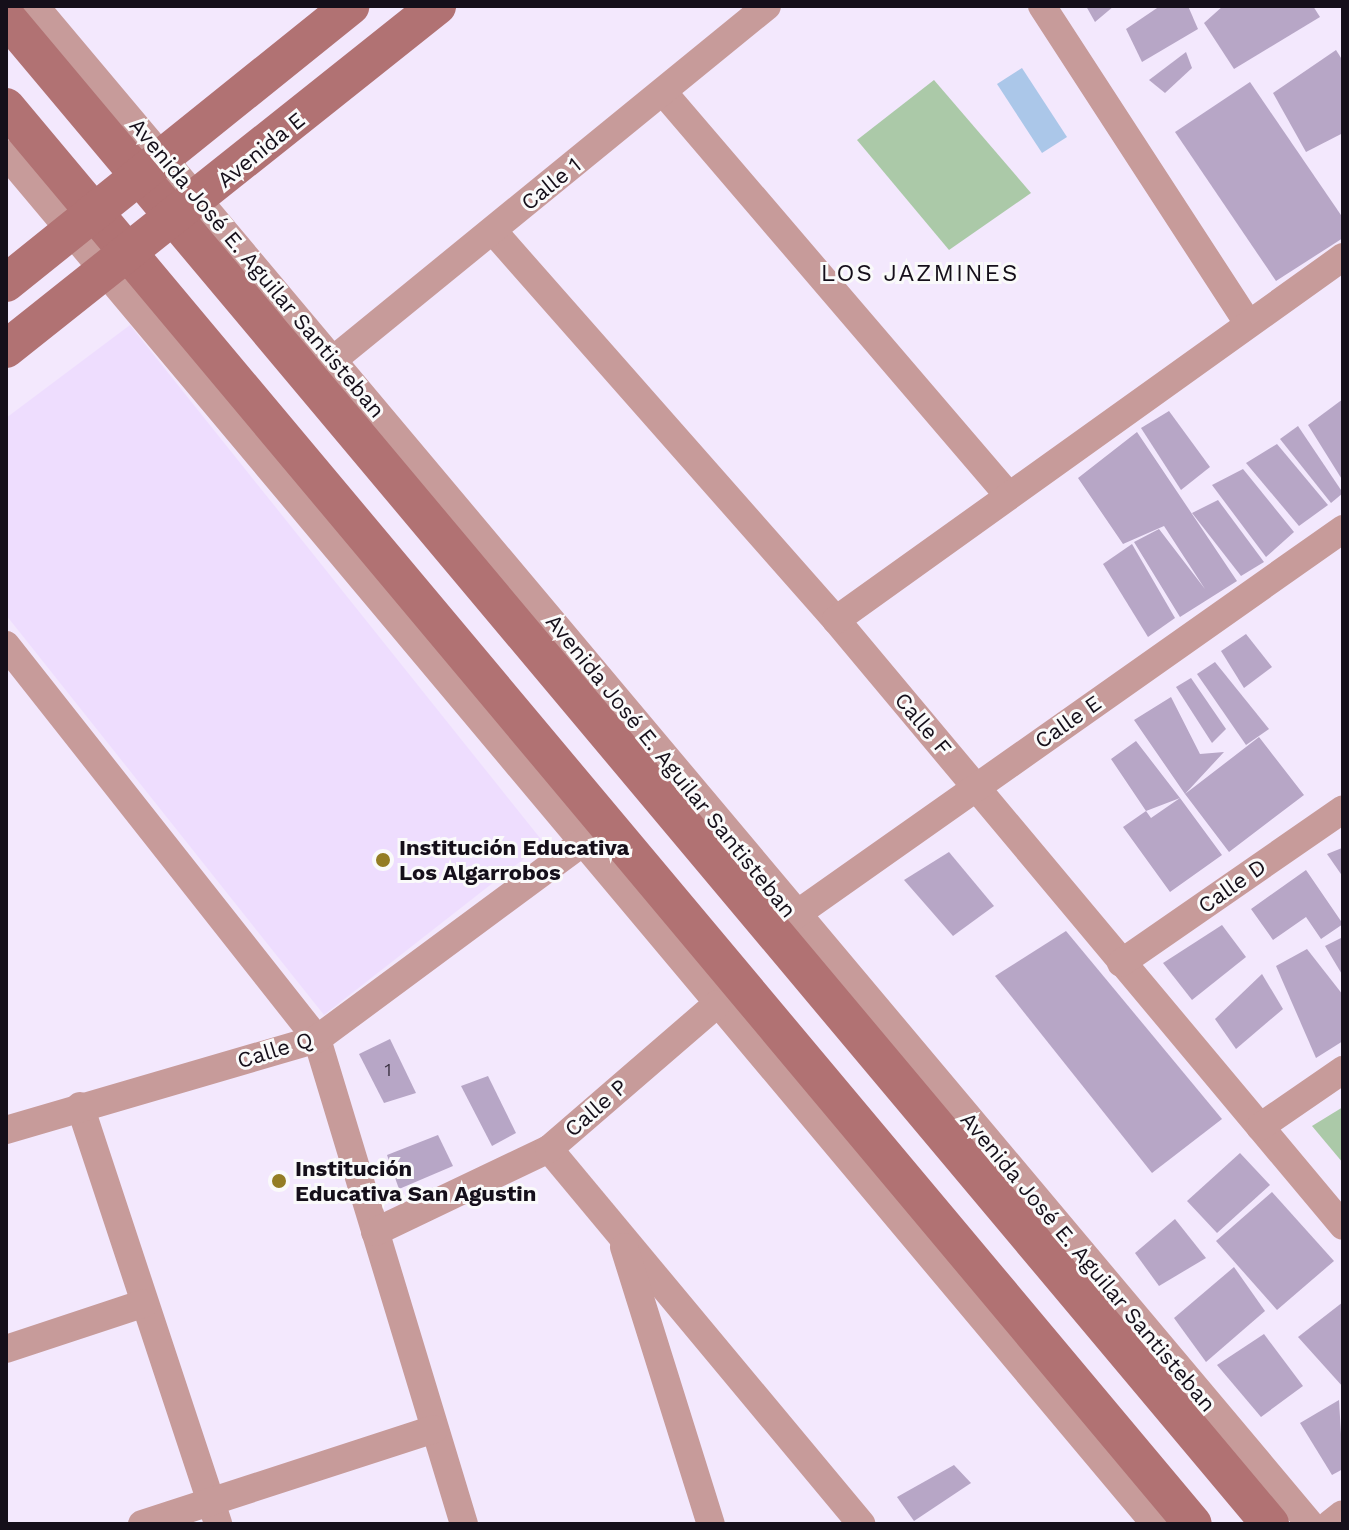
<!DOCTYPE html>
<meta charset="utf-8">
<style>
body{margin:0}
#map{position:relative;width:1349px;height:1530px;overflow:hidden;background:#f3e8fd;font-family:"Work Sans",sans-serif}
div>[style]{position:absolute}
.built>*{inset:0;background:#eeddfe}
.green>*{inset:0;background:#abc9a8}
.water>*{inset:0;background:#abc7e9}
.building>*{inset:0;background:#b7a6c6}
.street>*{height:28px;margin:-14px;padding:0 14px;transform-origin:14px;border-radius:14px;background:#c79b9a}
.secondary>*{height:38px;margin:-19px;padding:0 19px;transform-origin:19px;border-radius:19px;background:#b17273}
.dots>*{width:22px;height:22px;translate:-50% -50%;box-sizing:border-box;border:4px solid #fafafa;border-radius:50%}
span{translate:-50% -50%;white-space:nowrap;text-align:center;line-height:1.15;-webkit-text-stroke:6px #fafafa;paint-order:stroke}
.number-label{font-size:18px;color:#3e3545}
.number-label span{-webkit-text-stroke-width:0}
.street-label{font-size:22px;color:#150f1a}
.poi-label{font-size:22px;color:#150f1a;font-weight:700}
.left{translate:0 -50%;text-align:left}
.neighbourhood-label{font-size:24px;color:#150f1a;letter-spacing:2px}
.frame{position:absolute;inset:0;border:8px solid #150f1a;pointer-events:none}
</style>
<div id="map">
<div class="built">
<i style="clip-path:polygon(130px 325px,544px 843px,324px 1015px,6px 615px,6px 418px)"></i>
</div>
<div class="green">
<i style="clip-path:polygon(934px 80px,1031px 193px,949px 250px,857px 140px)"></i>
<i style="clip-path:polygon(1343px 1107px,1343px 1163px,1312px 1126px)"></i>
</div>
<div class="water">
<i style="clip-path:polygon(1022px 68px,1067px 137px,1042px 153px,997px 84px)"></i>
</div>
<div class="building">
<i style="clip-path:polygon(1086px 6px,1114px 6px,1095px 22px)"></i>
<i style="clip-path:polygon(1160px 6px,1188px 6px,1198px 29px,1142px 62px,1126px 29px)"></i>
<i style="clip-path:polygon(1223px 6px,1313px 6px,1320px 17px,1234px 69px,1204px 23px)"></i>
<i style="clip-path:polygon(1336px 50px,1343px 61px,1343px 133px,1306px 152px,1273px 93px)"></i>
<i style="clip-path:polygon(1186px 52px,1192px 68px,1165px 93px,1149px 80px)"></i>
<i style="clip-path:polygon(1250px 82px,1343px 218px,1343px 238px,1276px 281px,1175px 132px)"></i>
<i style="clip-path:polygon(1343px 399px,1343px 481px,1308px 425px)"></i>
<i style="clip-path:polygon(1169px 411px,1210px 467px,1181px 490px,1141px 428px)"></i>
<i style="clip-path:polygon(1298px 426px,1343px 493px,1331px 503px,1280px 439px)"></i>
<i style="clip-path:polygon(1137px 432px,1237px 581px,1180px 617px,1134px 542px,1159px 529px,1205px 589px,1164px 526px,1123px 544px,1078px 478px)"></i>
<i style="clip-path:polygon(1277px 444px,1328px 505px,1299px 526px,1246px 463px)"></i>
<i style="clip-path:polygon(1243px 469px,1294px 532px,1266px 557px,1212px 485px)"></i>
<i style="clip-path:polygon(1218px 500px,1264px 562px,1241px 576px,1192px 513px)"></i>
<i style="clip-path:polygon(1132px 544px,1175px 618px,1148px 637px,1103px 564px)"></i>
<i style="clip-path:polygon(1246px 634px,1272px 667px,1244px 688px,1221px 651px)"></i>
<i style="clip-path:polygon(1215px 662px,1269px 729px,1246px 745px,1197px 674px)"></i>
<i style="clip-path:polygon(1191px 678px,1226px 729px,1212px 743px,1176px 687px)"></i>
<i style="clip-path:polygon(1171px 697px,1200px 754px,1224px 752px,1185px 794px,1259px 737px,1304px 795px,1229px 852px,1185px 794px,1134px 720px)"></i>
<i style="clip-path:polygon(1136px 741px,1180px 798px,1146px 811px,1151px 818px,1180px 798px,1222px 855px,1170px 892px,1123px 827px,1146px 811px,1111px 759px)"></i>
<i style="clip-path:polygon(1342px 848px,1343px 849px,1343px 877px,1327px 854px)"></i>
<i style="clip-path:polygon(949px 852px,994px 906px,953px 936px,904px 880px)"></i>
<i style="clip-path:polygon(1306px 870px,1343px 924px,1321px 939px,1306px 917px,1273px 940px,1251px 909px)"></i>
<i style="clip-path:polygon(1222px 925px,1246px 957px,1192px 1000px,1163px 963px)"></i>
<i style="clip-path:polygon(1066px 931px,1222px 1119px,1152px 1173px,995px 976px)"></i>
<i style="clip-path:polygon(1343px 937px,1343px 976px,1325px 946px)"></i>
<i style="clip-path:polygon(1307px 949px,1343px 995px,1343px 1041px,1316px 1058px,1276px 966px)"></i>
<i style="clip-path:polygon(1262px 974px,1283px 1009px,1236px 1049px,1215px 1019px)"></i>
<i style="clip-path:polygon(390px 1039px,416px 1093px,384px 1103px,359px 1054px)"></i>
<i style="clip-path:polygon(488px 1076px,516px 1133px,492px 1146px,461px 1086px)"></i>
<i style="clip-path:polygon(438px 1135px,453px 1166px,399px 1189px,387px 1155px)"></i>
<i style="clip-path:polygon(1240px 1153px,1270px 1185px,1217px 1233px,1187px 1201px)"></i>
<i style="clip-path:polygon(1272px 1192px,1334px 1261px,1277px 1310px,1216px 1241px)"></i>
<i style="clip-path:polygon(1175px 1219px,1206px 1258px,1159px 1286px,1135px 1253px)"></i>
<i style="clip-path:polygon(1234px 1267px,1265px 1311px,1206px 1362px,1174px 1318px)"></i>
<i style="clip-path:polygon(1343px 1302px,1343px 1387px,1298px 1337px)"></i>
<i style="clip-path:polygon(1264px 1334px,1303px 1386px,1261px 1417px,1217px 1365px)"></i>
<i style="clip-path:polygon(1339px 1400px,1343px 1469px,1332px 1475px,1300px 1423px)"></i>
<i style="clip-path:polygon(954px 1465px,971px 1483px,914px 1521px,897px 1497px)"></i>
</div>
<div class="street">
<i style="left:35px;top:6px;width:1982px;rotate:49.97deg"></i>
<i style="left:1042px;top:6px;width:377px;rotate:57deg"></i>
<i style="left:663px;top:92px;width:531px;rotate:49.43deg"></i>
<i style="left:6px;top:154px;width:1788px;rotate:50.01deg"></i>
<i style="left:493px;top:231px;width:519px;rotate:48.6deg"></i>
<i style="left:836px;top:620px;width:790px;rotate:50.08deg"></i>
<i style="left:333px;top:360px;width:560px;rotate:-39.2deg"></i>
<i style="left:836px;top:620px;width:624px;rotate:-35.6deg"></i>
<i style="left:6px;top:645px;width:502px;rotate:51.71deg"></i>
<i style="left:317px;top:1039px;width:507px;rotate:73.14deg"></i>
<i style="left:794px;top:916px;width:672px;rotate:-35.18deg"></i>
<i style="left:1121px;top:963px;width:270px;rotate:-34.7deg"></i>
<i style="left:80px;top:1106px;width:440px;rotate:71.7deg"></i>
<i style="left:1260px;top:1127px;width:101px;rotate:-34.5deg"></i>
<i style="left:6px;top:1130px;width:324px;rotate:-16.3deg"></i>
<i style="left:317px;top:1039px;width:335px;rotate:-36.5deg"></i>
<i style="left:549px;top:1149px;width:488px;rotate:50.2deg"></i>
<i style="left:375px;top:1232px;width:193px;rotate:-25.5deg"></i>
<i style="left:549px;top:1149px;width:221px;rotate:-40.8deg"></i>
<i style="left:624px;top:1247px;width:290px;rotate:72.6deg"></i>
<i style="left:6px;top:1349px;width:146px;rotate:-18.3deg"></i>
<i style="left:142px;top:1524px;width:307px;rotate:-18deg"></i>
<i style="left:1330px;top:1524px;width:16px;rotate:-38deg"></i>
</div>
<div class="secondary">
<i style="left:6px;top:17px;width:1967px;rotate:50.01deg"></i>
<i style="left:6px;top:107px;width:1848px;rotate:50.05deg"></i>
<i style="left:6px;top:283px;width:442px;rotate:-38.8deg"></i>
<i style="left:6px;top:349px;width:551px;rotate:-38.51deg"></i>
</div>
<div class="dots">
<i style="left:383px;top:860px;background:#947d24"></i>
<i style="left:279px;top:1181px;background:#947d24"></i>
</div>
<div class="number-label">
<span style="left:388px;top:1070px">1</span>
</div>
<div class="street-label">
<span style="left:261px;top:150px;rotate:-39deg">Avenida E</span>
<span style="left:551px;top:184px;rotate:-39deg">Calle 1</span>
<span style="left:257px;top:268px;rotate:50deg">Avenida José E. Aguilar Santisteban</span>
<span style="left:1068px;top:722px;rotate:-35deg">Calle E</span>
<span style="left:923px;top:724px;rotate:50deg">Calle F</span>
<span style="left:671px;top:766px;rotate:51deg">Avenida José E. Aguilar Santisteban</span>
<span style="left:1232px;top:886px;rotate:-35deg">Calle D</span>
<span style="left:275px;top:1050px;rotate:-17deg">Calle Q</span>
<span style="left:596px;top:1108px;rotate:-41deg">Calle P</span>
<span style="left:1088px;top:1262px;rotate:50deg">Avenida José E. Aguilar Santisteban</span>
</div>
<div class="poi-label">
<span class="left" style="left:399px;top:860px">Institución Educativa<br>Los Algarrobos</span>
<span class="left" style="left:295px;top:1181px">Institución<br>Educativa San Agustin</span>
</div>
<div class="neighbourhood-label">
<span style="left:920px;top:274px">LOS JAZMINES</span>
</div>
<div class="frame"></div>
</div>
